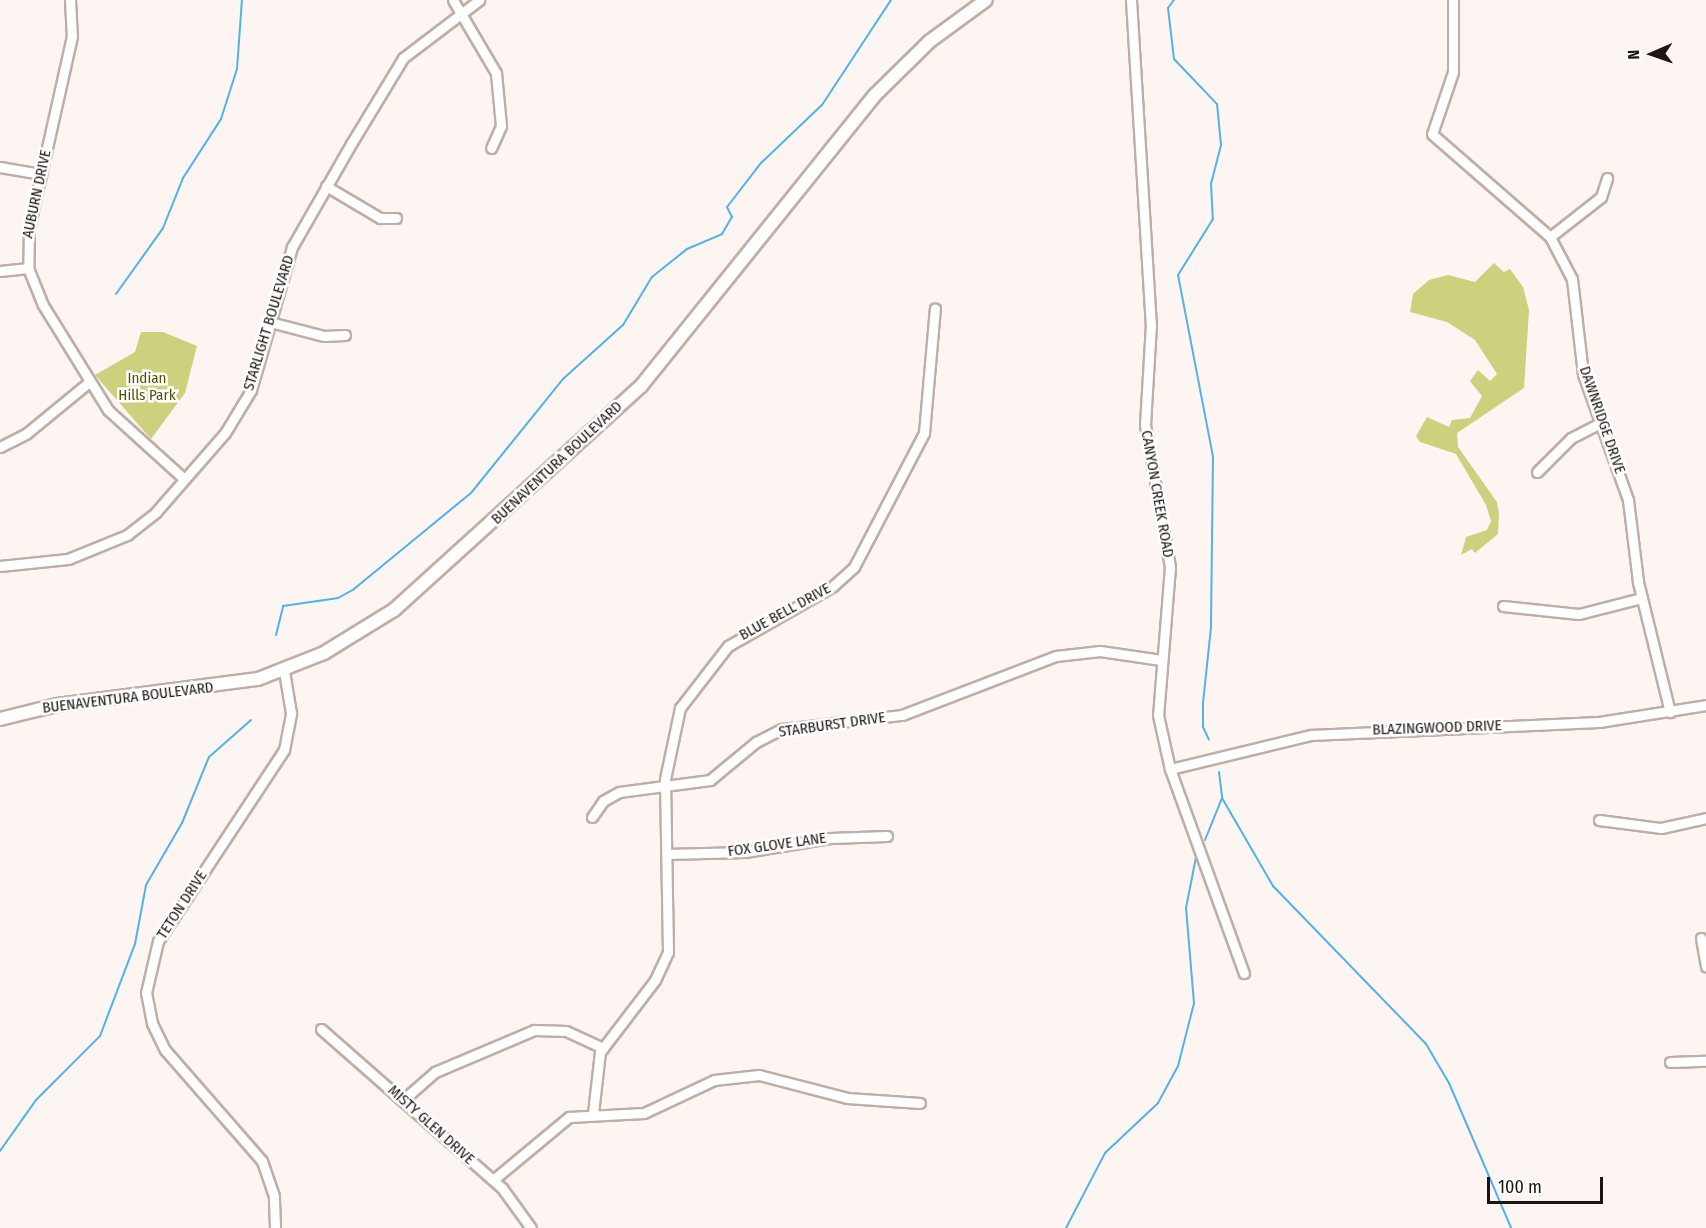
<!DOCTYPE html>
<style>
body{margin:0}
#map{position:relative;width:1706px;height:1228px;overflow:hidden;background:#fcf5f2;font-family:"Fira Sans Condensed",sans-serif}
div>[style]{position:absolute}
.green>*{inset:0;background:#cdd07c}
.stream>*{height:2px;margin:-1px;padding:0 1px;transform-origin:1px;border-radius:1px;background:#52b2ea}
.roads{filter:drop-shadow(2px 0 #bfaea7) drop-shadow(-2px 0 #bfaea7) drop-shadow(0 2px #bfaea7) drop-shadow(0 -2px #bfaea7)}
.minor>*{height:9px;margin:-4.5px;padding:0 4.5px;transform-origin:4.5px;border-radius:4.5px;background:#fff}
.major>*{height:12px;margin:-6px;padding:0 6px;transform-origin:6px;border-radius:6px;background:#fff}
span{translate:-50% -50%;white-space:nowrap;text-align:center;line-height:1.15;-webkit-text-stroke:5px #fff;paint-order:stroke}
.street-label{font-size:15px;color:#1c1613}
.park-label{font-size:15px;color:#525305}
.north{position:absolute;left:1622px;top:24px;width:60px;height:60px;-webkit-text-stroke:4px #fff;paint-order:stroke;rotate:268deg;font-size:16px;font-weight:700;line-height:24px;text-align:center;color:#1c1613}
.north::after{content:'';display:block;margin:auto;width:21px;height:27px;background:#1c1613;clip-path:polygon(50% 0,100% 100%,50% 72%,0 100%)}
.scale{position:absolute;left:1487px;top:1177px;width:116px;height:27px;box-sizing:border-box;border:3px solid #1c1613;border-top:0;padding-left:8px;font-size:18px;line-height:21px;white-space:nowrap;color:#1c1613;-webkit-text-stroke:4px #fff;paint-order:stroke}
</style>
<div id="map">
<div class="green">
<i style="clip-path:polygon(1494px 263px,1504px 272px,1510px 269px,1523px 287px,1529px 310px,1524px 388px,1457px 433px,1458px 447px,1497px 502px,1499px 514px,1498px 534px,1475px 553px,1472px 549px,1461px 555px,1466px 537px,1487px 530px,1491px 521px,1486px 505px,1456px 454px,1420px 442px,1416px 436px,1427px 417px,1449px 427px,1452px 420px,1470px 418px,1482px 396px,1470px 381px,1478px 370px,1490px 381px,1497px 374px,1475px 340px,1447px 322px,1410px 312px,1413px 294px,1429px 280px,1448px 275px,1475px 282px)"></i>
<i style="clip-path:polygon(141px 332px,163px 332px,197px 346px,185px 393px,151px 439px,95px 375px,135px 352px)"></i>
</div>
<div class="stream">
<i style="left:1174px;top:0;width:10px;rotate:127deg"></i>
<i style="left:1168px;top:8px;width:51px;rotate:83.3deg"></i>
<i style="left:1174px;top:59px;width:62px;rotate:46.3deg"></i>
<i style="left:1217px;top:104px;width:41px;rotate:84.4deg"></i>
<i style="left:1221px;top:145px;width:40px;rotate:104.4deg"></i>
<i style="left:1211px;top:184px;width:35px;rotate:87deg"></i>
<i style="left:1213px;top:219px;width:66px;rotate:122deg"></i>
<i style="left:1178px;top:275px;width:185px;rotate:79.1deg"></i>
<i style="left:1213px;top:457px;width:170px;rotate:90.7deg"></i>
<i style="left:1211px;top:627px;width:76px;rotate:96deg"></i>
<i style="left:1203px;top:703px;width:24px;rotate:90deg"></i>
<i style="left:1203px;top:727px;width:14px;rotate:65deg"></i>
<i style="left:116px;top:294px;width:81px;rotate:-54.5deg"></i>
<i style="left:163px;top:228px;width:54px;rotate:-68.2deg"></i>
<i style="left:183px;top:178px;width:70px;rotate:-57.2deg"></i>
<i style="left:221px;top:119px;width:52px;rotate:-72.3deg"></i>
<i style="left:237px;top:69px;width:69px;rotate:-85.9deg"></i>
<i style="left:276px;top:635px;width:30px;rotate:-76deg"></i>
<i style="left:283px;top:606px;width:56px;rotate:-8.3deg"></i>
<i style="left:338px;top:598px;width:18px;rotate:-29deg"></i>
<i style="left:354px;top:589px;width:151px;rotate:-39.4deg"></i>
<i style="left:471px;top:493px;width:146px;rotate:-51.1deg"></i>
<i style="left:563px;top:379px;width:81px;rotate:-42deg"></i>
<i style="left:623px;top:325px;width:56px;rotate:-58.9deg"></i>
<i style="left:652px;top:277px;width:45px;rotate:-38.7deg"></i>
<i style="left:687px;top:249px;width:38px;rotate:-23deg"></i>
<i style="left:722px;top:234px;width:20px;rotate:-60deg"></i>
<i style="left:732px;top:217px;width:11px;rotate:-117deg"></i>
<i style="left:727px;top:207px;width:56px;rotate:-52.3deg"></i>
<i style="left:761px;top:163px;width:84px;rotate:-43.6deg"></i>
<i style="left:822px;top:105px;width:126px;rotate:-56.7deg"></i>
<i style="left:1219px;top:772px;width:26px;rotate:83deg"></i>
<i style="left:1222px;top:798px;width:102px;rotate:59.9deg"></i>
<i style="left:1273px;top:886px;width:220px;rotate:45.9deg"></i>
<i style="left:1426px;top:1044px;width:45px;rotate:59.5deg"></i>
<i style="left:1449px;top:1083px;width:158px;rotate:66.8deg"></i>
<i style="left:1205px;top:840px;width:45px;rotate:-68deg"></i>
<i style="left:0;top:1151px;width:62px;rotate:-54.8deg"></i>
<i style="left:36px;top:1100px;width:91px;rotate:-45deg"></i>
<i style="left:100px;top:1036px;width:98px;rotate:-69.2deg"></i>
<i style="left:135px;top:944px;width:60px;rotate:-79.4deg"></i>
<i style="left:146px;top:885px;width:72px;rotate:-59.9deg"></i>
<i style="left:182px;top:823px;width:71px;rotate:-67.8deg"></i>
<i style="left:209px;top:757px;width:56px;rotate:-41.4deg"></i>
<i style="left:1066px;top:1228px;width:85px;rotate:-62.5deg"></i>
<i style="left:1105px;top:1153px;width:73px;rotate:-43.3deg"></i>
<i style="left:1158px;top:1103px;width:42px;rotate:-61.6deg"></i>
<i style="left:1178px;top:1066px;width:65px;rotate:-75.7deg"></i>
<i style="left:1194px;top:1003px;width:95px;rotate:-94.8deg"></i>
<i style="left:1186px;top:908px;width:52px;rotate:-78.9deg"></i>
</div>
<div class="roads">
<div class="minor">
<i style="left:70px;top:0;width:36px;rotate:87deg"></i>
<i style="left:72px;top:36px;width:198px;rotate:102.6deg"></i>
<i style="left:29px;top:229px;width:39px;rotate:91deg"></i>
<i style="left:28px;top:268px;width:40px;rotate:68deg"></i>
<i style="left:43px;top:305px;width:123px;rotate:58.2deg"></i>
<i style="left:108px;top:410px;width:103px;rotate:42.2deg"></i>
<i style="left:453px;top:0;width:85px;rotate:59.5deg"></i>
<i style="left:496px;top:73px;width:53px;rotate:84.6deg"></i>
<i style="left:501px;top:126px;width:24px;rotate:114deg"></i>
<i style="left:1131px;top:0;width:325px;rotate:86.5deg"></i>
<i style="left:1151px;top:324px;width:101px;rotate:93.4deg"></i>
<i style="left:1145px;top:425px;width:144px;rotate:80deg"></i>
<i style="left:1170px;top:567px;width:148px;rotate:94.6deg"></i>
<i style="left:1158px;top:715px;width:55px;rotate:77.5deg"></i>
<i style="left:1170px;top:769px;width:217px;rotate:70.1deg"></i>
<i style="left:1453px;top:0;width:72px;rotate:90deg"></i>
<i style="left:1453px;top:72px;width:65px;rotate:108.7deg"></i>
<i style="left:1432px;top:134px;width:157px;rotate:41.1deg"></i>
<i style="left:1550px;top:237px;width:47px;rotate:62.4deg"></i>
<i style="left:1572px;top:279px;width:96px;rotate:83.4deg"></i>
<i style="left:1583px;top:374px;width:134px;rotate:70.3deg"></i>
<i style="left:1628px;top:500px;width:83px;rotate:83deg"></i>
<i style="left:1638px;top:582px;width:134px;rotate:76.2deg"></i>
<i style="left:0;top:167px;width:42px;rotate:9.7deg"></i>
<i style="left:326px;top:186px;width:63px;rotate:30.7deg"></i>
<i style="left:380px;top:218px;width:16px"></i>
<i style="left:1550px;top:237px;width:65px;rotate:-38.1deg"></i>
<i style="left:1601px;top:197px;width:20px;rotate:-72deg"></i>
<i style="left:0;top:271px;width:28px;rotate:-6deg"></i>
<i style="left:270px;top:322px;width:56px;rotate:14.5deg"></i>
<i style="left:324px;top:336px;width:21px;rotate:-3deg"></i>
<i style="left:0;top:447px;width:30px;rotate:-27deg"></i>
<i style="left:27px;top:433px;width:80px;rotate:-39.4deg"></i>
<i style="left:1537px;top:472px;width:48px;rotate:-45deg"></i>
<i style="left:1571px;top:438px;width:34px;rotate:-27deg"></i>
<i style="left:0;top:566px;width:68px;rotate:-5.9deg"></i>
<i style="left:68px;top:559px;width:64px;rotate:-22.1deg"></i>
<i style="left:127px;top:535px;width:37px;rotate:-38deg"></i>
<i style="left:156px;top:512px;width:105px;rotate:-48.9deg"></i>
<i style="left:225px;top:433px;width:50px;rotate:-58.8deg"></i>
<i style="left:251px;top:390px;width:149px;rotate:-74deg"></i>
<i style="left:292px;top:247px;width:119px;rotate:-60.2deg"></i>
<i style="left:351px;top:144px;width:100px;rotate:-58.8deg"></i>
<i style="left:403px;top:58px;width:96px;rotate:-37.3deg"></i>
<i style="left:1503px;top:606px;width:76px;rotate:6deg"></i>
<i style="left:1579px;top:614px;width:65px;rotate:-14.3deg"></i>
<i style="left:1170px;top:769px;width:145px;rotate:-13.6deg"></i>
<i style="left:1311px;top:735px;width:288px;rotate:-2.6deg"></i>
<i style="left:1599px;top:722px;width:108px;rotate:-9deg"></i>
<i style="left:592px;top:817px;width:19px;rotate:-55deg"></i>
<i style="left:603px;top:801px;width:18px;rotate:-29deg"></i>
<i style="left:619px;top:792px;width:92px;rotate:-7.5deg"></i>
<i style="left:710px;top:780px;width:60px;rotate:-39.6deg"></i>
<i style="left:756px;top:742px;width:29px;rotate:-27deg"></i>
<i style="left:782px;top:729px;width:121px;rotate:-6.7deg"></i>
<i style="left:902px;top:715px;width:165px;rotate:-21deg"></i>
<i style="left:1056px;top:656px;width:44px;rotate:-6.5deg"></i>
<i style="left:1100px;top:651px;width:62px;rotate:8.4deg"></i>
<i style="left:1599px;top:820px;width:63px;rotate:7.4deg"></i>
<i style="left:1661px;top:828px;width:46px;rotate:-12.5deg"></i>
<i style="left:667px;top:854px;width:78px;rotate:-1.5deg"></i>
<i style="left:745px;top:852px;width:86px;rotate:-9.4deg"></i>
<i style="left:830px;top:838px;width:57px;rotate:-2deg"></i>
<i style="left:1701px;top:938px;width:29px;rotate:80deg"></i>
<i style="left:321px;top:1029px;width:241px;rotate:41.3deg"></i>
<i style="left:502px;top:1188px;width:49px;rotate:54.1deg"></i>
<i style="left:1670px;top:1062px;width:36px;rotate:-2deg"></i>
<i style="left:403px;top:1100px;width:43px;rotate:-41.2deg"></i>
<i style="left:435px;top:1072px;width:108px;rotate:-23deg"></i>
<i style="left:534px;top:1030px;width:32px;rotate:2deg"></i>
<i style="left:566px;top:1031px;width:41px;rotate:24.7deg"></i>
<i style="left:593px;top:1113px;width:61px;rotate:-83.5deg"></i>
<i style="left:600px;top:1052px;width:91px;rotate:-52.6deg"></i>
<i style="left:655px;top:980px;width:31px;rotate:-65deg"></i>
<i style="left:668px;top:952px;width:173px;rotate:-91deg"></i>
<i style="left:665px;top:779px;width:73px;rotate:-78.1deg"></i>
<i style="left:680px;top:708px;width:78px;rotate:-52.3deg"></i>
<i style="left:728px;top:646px;width:121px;rotate:-29.7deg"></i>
<i style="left:833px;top:586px;width:28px;rotate:-42deg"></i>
<i style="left:854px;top:567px;width:151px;rotate:-62.4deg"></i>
<i style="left:924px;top:433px;width:125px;rotate:-85deg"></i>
<i style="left:493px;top:1180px;width:99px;rotate:-39.7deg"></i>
<i style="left:569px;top:1117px;width:75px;rotate:-3.1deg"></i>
<i style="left:644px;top:1113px;width:77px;rotate:-25.2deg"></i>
<i style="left:714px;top:1080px;width:45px;rotate:-6.3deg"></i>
<i style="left:759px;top:1075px;width:91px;rotate:14.6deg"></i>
<i style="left:847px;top:1098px;width:73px;rotate:3.9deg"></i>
<i style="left:275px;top:1228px;width:32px;rotate:-92deg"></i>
<i style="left:274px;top:1196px;width:37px;rotate:-109deg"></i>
<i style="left:262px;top:1161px;width:147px;rotate:-131.1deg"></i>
<i style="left:165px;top:1050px;width:30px;rotate:-116deg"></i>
<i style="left:152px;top:1023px;width:31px;rotate:-101deg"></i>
<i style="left:146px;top:993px;width:53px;rotate:-77deg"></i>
<i style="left:158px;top:941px;width:229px;rotate:-56.6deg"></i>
<i style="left:284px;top:750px;width:38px;rotate:-79deg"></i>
<i style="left:291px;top:713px;width:43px;rotate:-99.5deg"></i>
</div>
<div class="major">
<i style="left:0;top:719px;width:59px;rotate:-13.8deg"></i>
<i style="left:57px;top:705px;width:203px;rotate:-7.4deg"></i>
<i style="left:258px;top:679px;width:71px;rotate:-21.5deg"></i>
<i style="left:324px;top:653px;width:82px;rotate:-31.6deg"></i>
<i style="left:394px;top:610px;width:333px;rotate:-42.2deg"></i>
<i style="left:641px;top:386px;width:373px;rotate:-51.2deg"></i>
<i style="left:875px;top:95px;width:77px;rotate:-44.5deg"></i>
<i style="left:930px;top:41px;width:69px;rotate:-36.2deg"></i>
</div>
</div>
<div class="street-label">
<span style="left:37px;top:194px;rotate:-78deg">AUBURN DRIVE</span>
<span style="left:269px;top:323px;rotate:-73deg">STARLIGHT BOULEVARD</span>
<span style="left:1602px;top:420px;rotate:71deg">DAWNRIDGE DRIVE</span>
<span style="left:557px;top:463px;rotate:-43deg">BUENAVENTURA BOULEVARD</span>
<span style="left:1157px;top:494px;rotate:80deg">CANYON CREEK ROAD</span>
<span style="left:785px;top:612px;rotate:-29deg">BLUE BELL DRIVE</span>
<span style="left:128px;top:698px;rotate:-7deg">BUENAVENTURA BOULEVARD</span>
<span style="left:832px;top:725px;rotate:-8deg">STARBURST DRIVE</span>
<span style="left:1437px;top:728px;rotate:-2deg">BLAZINGWOOD DRIVE</span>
<span style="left:777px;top:845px;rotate:-8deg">FOX GLOVE LANE</span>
<span style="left:182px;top:905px;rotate:-57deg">TETON DRIVE</span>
<span style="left:431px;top:1125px;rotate:42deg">MISTY GLEN DRIVE</span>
</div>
<div class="park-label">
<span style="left:147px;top:387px">Indian<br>Hills Park</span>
</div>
<div class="north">N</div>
<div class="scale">100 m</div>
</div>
